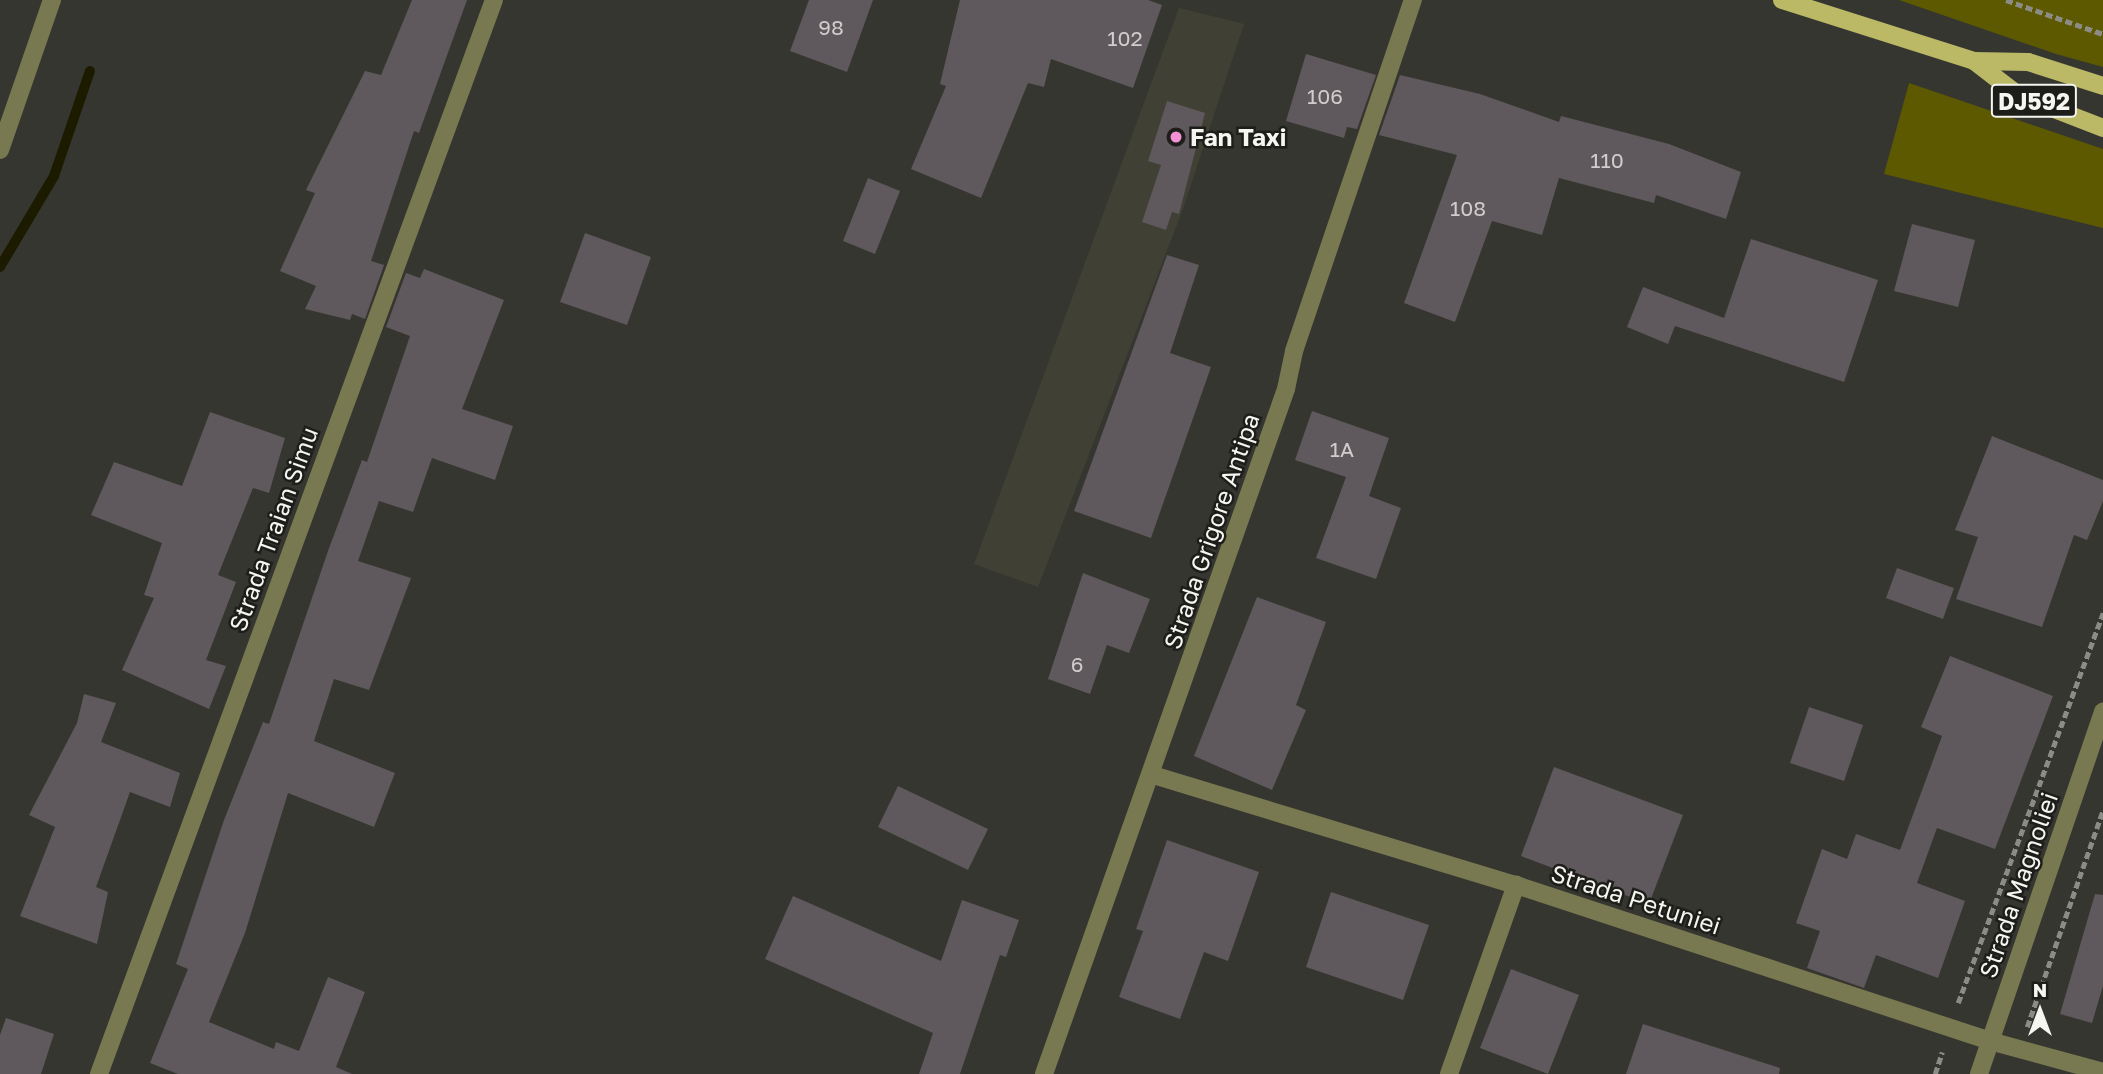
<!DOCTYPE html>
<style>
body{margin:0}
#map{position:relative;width:2103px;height:1074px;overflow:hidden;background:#363630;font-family:"Golos Text",sans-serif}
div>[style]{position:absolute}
.built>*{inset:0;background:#404034}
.green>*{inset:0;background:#5c5900}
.stream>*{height:10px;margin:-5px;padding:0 5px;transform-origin:5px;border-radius:5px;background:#1c1b00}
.building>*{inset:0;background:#5f585c}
.path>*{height:4.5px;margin-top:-2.25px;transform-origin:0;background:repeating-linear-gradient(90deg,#8c8c86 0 7px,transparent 0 10.5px)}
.minor>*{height:18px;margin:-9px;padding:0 9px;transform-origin:9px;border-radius:9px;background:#787851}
.primary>*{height:18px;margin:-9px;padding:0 9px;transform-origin:9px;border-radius:9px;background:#bbb966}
.dots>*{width:19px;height:19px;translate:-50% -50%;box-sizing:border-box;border:4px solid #1d1d1a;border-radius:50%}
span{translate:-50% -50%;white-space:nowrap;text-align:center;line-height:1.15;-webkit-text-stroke:5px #1d1d1a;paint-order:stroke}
.number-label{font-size:21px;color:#d0cecc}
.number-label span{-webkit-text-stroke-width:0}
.shield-label span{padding:2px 5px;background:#1d1d1a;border:2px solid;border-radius:5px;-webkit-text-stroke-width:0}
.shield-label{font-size:23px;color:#f5f5f1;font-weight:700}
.poi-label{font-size:24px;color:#f5f5f1;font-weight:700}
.left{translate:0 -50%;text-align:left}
.street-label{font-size:24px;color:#f5f5f1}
.north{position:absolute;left:2005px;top:976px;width:70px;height:70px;-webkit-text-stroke:5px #1d1d1a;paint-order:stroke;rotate:0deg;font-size:19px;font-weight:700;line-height:28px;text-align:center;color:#f5f5f1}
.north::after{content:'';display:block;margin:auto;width:24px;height:32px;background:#f5f5f1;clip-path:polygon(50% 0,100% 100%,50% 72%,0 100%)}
</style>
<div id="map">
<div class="built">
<i style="clip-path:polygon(1179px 8px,1244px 24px,1183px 209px,1038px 587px,974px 564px)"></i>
</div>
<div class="green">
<i style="clip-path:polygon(1899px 0,2103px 0,2103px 67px,2056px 54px)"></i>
<i style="clip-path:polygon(1909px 83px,2103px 149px,2103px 228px,1884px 174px)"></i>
</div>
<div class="stream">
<i style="left:0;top:267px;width:106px;rotate:-59.3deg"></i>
<i style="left:54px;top:176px;width:111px;rotate:-71.1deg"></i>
</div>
<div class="building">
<i style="clip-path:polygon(412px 0,467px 0,419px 133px,414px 131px,371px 261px,384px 265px,365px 319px,352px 314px,350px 320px,305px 309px,316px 286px,280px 271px,315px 193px,306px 190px,365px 71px,381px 75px)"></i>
<i style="clip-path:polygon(809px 0,873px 0,847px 72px,790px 51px)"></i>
<i style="clip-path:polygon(960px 0,1148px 0,1162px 5px,1133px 88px,1051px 59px,1044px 87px,1028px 83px,981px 198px,911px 169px,946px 86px,940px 84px)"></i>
<i style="clip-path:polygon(1306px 54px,1376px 75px,1357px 129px,1347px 127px,1344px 138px,1286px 121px)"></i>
<i style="clip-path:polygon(1400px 75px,1480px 94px,1559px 122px,1561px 116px,1669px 144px,1741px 172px,1726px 219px,1656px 195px,1654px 203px,1559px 178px,1542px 235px,1492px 221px,1455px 322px,1404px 303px,1457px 155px,1379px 135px)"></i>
<i style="clip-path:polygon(1167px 101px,1205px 113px,1179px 214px,1172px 212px,1166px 230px,1142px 222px,1161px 165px,1148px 161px)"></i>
<i style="clip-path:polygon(868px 178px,900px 191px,875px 254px,843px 241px)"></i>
<i style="clip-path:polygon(1912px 224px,1975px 240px,1958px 307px,1894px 291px)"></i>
<i style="clip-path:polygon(585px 233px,651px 257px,627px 325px,560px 302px)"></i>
<i style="clip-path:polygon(1751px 239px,1878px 280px,1844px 382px,1675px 326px,1668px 344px,1627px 327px,1643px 287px,1724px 318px)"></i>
<i style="clip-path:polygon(1167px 255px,1199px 265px,1170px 353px,1211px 367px,1151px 538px,1074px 511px)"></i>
<i style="clip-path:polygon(424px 269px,504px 300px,462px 409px,513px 426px,495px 480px,432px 458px,413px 512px,379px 501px,358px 561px,411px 578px,369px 690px,334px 679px,314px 741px,395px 773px,374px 827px,288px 793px,245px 933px,209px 1022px,274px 1049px,276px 1042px,299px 1051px,328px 977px,365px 992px,336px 1067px,352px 1074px,178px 1074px,150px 1063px,188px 969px,176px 964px,224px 820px,263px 722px,269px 724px,328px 551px,362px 460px,367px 462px,410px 336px,386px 327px,406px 273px,420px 278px)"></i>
<i style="clip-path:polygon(1312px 411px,1389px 438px,1369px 496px,1401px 508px,1376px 579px,1316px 558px,1346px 477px,1295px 460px)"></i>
<i style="clip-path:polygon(210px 412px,285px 438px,269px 493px,253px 488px,218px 575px,236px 582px,206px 660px,226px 666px,209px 709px,122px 670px,154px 598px,144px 595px,162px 543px,91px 515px,114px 462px,182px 486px)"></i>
<i style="clip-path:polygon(1992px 436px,2103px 480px,2103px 501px,2087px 540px,2074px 535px,2042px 627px,1956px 599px,1978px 537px,1955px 530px)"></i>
<i style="clip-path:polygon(1897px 568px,1954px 588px,1943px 619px,1886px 598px)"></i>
<i style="clip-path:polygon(1083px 573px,1150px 599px,1129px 653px,1107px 645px,1090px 694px,1048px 679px)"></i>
<i style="clip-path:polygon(1257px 597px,1326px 622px,1296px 705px,1306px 710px,1272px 790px,1194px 756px)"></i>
<i style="clip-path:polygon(1950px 656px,2053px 696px,1995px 849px,1937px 828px,1917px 883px,1965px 901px,1938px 978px,1876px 955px,1864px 988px,1807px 968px,1820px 931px,1796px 923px,1822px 849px,1847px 859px,1856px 834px,1900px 850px,1942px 736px,1921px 727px)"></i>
<i style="clip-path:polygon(84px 694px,116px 703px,101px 742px,180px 773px,170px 807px,130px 792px,96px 887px,108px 892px,97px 944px,20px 916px,55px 827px,29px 815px,77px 723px)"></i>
<i style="clip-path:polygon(1809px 707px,1863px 725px,1844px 781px,1790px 763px)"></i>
<i style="clip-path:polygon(1554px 767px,1683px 815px,1649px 904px,1521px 856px)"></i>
<i style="clip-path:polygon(898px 786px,988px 829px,968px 870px,878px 827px)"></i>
<i style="clip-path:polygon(1167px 840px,1259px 872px,1228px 961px,1204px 952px,1180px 1019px,1119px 997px,1143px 931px,1136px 929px)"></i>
<i style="clip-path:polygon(1331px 892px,1429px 925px,1403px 1000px,1306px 967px)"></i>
<i style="clip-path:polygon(2095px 894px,2103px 895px,2103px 986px,2092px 1023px,2060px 1014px)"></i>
<i style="clip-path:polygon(793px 896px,941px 961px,962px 900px,1019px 920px,1006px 957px,1000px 955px,960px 1074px,919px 1074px,933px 1033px,765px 959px)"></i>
<i style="clip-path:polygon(1511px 969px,1579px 995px,1548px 1074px,1480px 1048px)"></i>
<i style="clip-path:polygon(6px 1018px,54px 1034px,41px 1074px,0 1074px,0 1035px)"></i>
<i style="clip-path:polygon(1643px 1024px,1780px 1068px,1779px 1074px,1626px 1074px)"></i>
</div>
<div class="path">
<i style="left:2006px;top:0;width:103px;rotate:19.3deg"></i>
<i style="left:1958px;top:1003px;width:416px;rotate:-69.6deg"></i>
<i style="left:2027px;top:1027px;width:230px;rotate:-70.7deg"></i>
<i style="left:1935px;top:1074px;width:23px;rotate:-72deg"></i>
</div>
<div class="minor">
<i style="left:0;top:150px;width:159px;rotate:-70.9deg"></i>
<i style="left:1153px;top:775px;width:379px;rotate:16.9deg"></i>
<i style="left:1516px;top:885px;width:499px;rotate:18.2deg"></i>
<i style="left:1990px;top:1041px;width:117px;rotate:15.3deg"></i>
<i style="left:99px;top:1074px;width:1144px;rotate:-69.81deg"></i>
<i style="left:1044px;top:1074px;width:726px;rotate:-70.54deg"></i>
<i style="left:1286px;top:389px;width:39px;rotate:-78deg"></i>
<i style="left:1294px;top:351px;width:371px;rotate:-71.3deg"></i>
<i style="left:1449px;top:1074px;width:201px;rotate:-70.5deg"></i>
<i style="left:1979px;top:1074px;width:383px;rotate:-71.1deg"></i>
</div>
<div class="primary">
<i style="left:1782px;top:0;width:201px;rotate:17.6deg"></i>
<i style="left:1974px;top:61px;width:54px;rotate:1.1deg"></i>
<i style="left:2028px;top:62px;width:79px;rotate:17.7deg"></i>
<i style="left:1974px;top:61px;width:56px;rotate:37.7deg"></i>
<i style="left:2018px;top:95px;width:91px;rotate:21.2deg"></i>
</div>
<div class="dots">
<i style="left:1176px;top:137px;background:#f491d4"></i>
</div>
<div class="number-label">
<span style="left:831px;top:27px">98</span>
<span style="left:1125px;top:38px">102</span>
<span style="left:1325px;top:96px">106</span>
<span style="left:1607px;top:160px">110</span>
<span style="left:1468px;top:208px">108</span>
<span style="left:1342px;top:449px">1A</span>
<span style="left:1077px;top:664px">6</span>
</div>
<div class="shield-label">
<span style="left:2034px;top:101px">DJ592</span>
</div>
<div class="poi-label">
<span class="left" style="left:1190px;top:137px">Fan Taxi</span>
</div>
<div class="street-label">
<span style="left:273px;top:529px;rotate:-70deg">Strada Traian Simu</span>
<span style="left:1211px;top:531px;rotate:-71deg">Strada Grigore Antipa</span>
<span style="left:2018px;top:885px;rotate:-71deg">Strada Magnoliei</span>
<span style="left:1636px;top:899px;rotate:18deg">Strada Petuniei</span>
</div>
<div class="north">N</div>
</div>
